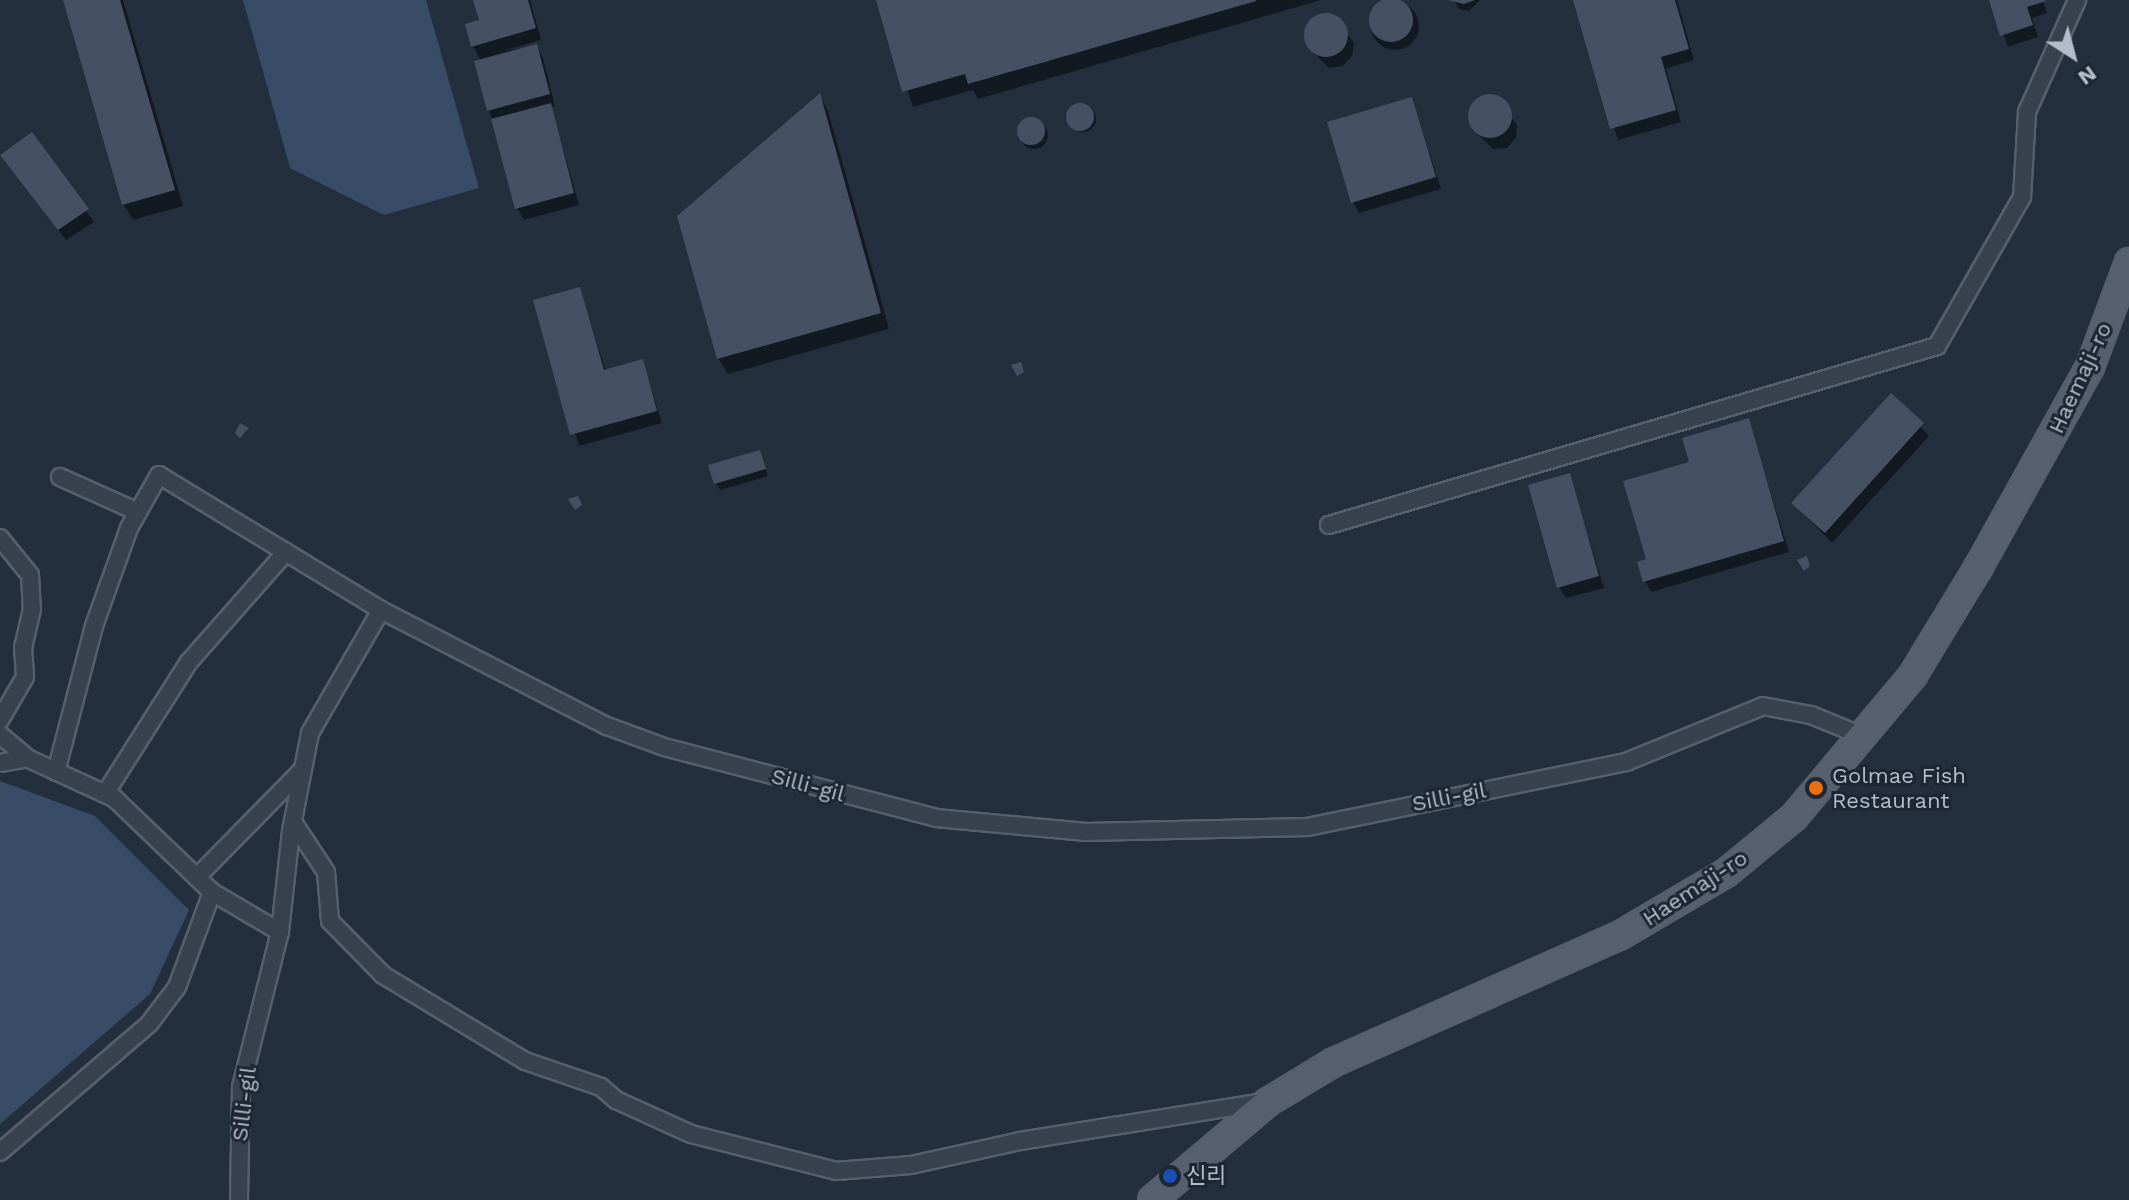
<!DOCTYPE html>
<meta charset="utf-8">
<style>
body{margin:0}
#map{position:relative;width:2129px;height:1200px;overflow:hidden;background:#242f3e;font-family:"Work Sans","Noto Sans KR",sans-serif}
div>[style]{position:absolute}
.water>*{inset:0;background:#394c67}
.shadow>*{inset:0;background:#0007}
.round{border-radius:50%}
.building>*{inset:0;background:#455162}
.roads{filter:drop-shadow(2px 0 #565f6c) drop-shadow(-2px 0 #565f6c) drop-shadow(0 2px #565f6c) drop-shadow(0 -2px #565f6c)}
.street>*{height:16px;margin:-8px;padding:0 8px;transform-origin:8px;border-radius:8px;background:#38414e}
.primary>*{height:26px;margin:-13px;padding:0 13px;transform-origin:13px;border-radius:13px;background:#56606e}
.dots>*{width:22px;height:22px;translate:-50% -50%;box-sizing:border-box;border:4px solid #1d2633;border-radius:50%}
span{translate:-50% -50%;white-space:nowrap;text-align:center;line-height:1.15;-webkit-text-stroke:6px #1d2633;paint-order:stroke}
.street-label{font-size:22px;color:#b4bcc9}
.poi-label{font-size:22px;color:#b4bcc9}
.left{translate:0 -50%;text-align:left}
.north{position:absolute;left:2033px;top:16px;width:80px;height:80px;-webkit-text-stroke:6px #1d2633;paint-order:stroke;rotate:144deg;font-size:22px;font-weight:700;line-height:32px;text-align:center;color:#b4bcc9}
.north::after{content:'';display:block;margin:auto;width:28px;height:36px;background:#b4bcc9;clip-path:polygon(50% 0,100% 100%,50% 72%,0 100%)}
</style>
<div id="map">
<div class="water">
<i style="clip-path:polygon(243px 0,426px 0,479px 188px,384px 215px,290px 168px)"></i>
<i style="clip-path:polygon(0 781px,95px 816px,189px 910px,150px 994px,0 1124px)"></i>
</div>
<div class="shadow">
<i style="clip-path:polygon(65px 0,123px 0,183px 206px,133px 220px,124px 205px)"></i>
<i style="clip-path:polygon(475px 0,530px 0,541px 40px,503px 51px,536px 46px,543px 58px,555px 106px,551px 107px,579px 205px,524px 220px,517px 208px,489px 110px,481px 61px,473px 46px,481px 21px)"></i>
<i style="clip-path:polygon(878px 0,1321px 0,978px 99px,973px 90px,913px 107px)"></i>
<i style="clip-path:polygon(1454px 0,1480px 0,1469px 11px,1459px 9px)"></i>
<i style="clip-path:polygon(1575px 0,1677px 0,1694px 60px,1666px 69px,1681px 122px,1618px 140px)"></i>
<i style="clip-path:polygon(1991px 0,2043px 0,2047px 13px,2032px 18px,2038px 37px,2008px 47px)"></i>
<i class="round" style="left:1371px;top:2px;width:48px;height:48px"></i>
<i style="clip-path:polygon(1334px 16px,1354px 43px,1352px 56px,1343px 66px,1329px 68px,1310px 49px,1307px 28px,1314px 18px)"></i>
<i style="clip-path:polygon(820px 96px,828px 111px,889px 329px,728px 374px,718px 358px)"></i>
<i style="clip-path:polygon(1497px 97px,1517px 125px,1516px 138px,1507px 148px,1493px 149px,1474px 130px,1471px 109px,1478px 99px)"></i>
<i style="clip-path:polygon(1412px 100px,1441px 189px,1359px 213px,1353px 202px)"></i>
<i class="round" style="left:1070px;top:106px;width:26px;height:26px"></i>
<i class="round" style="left:1020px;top:121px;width:28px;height:28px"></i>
<i style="clip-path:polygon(32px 134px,94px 222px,66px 240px,1px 154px)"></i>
<i style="clip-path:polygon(579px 289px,606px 371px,642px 361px,662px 423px,579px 446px,535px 301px)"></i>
<i style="clip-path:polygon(1891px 396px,1929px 436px,1832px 543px,1794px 503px)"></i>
<i style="clip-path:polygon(1748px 420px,1789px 552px,1651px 592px,1645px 581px,1648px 561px,1692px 463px)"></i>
<i style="clip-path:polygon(759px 452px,768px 476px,720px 490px,716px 483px)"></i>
<i style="clip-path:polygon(1569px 475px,1604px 588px,1566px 598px,1559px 587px)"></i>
</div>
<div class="building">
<i class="round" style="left:1369px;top:-2px;width:44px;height:44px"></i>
<i style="clip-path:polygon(63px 0,120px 0,175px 190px,122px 205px)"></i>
<i style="clip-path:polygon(473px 0,528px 0,536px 28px,471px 47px,465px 24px,479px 20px)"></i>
<i style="clip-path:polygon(876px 0,1256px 0,1256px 1px,968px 84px,965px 74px,902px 92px)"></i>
<i style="clip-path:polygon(1448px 0,1475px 0,1464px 4px)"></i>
<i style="clip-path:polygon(1573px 0,1675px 0,1689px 49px,1661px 57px,1676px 110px,1610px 129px)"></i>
<i style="clip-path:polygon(1989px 0,2045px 0,2046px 1px,2027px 7px,2033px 25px,2000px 36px)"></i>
<i class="round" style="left:1304px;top:13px;width:44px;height:44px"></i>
<i style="clip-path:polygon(537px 44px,550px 94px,487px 111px,474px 61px)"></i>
<i style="clip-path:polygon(820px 93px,881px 313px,717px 359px,677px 216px)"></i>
<i class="round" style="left:1468px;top:94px;width:44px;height:44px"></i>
<i style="clip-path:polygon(1412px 97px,1436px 177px,1351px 203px,1327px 122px)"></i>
<i class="round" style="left:1066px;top:103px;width:28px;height:28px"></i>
<i style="clip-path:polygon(551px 103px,574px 193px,515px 209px,491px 119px)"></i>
<i class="round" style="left:1017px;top:117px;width:28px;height:28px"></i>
<i style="clip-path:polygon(32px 132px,89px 209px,58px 230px,0 155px)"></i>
<i style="clip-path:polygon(580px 287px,604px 370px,643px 359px,657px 411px,570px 435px,533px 300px)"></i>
<i style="clip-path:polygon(1021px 362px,1024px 372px,1017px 376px,1011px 365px)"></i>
<i style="clip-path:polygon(1891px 393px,1924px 423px,1825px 533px,1791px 503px)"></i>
<i style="clip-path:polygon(1749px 418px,1784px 541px,1643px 582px,1637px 562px,1646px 559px,1623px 481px,1689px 462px,1682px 438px)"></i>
<i style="clip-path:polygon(240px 423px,249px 428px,240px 438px,235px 433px)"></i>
<i style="clip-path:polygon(760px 450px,766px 469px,714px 484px,708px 465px)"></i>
<i style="clip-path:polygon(1570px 473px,1599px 576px,1557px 588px,1528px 485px)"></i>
<i style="clip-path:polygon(578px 496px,582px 505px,575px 510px,568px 499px)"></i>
<i style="clip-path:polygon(1807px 556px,1810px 566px,1804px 571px,1797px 560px)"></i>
</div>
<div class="roads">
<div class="street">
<i style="left:60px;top:477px;width:85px;rotate:24.2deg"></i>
<i style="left:1329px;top:525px;width:634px;rotate:-16.4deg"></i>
<i style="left:1937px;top:346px;width:172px;rotate:-60.3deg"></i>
<i style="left:2022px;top:197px;width:85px;rotate:-86.6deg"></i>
<i style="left:2027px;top:112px;width:123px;rotate:-65.9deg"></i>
<i style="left:0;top:538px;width:48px;rotate:51deg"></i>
<i style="left:30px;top:575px;width:34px;rotate:87deg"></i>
<i style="left:32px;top:609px;width:39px;rotate:103deg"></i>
<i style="left:23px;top:647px;width:30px;rotate:86deg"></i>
<i style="left:25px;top:677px;width:50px;rotate:120.2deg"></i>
<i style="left:0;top:735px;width:35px;rotate:40deg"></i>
<i style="left:0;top:763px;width:27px;rotate:-10deg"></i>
<i style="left:27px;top:758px;width:96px;rotate:24.7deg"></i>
<i style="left:114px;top:798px;width:136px;rotate:43.8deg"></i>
<i style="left:212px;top:892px;width:101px;rotate:110.2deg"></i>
<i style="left:177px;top:987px;width:46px;rotate:127.1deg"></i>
<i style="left:149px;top:1024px;width:196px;rotate:139.3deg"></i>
<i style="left:56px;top:772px;width:151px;rotate:-75.4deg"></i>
<i style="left:94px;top:626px;width:104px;rotate:-70.3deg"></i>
<i style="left:129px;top:528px;width:61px;rotate:-60.5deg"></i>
<i style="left:159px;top:475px;width:260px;rotate:31.3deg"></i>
<i style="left:381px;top:610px;width:254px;rotate:27.2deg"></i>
<i style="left:607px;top:726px;width:61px;rotate:20.2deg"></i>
<i style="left:664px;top:747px;width:281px;rotate:14.6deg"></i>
<i style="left:936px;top:818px;width:151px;rotate:5.3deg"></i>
<i style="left:1086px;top:832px;width:221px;rotate:-1.3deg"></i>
<i style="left:1307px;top:827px;width:326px;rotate:-11.5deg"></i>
<i style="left:1626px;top:762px;width:148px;rotate:-22.2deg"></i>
<i style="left:1763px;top:706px;width:49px;rotate:10.6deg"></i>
<i style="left:1811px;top:715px;width:55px;rotate:22.4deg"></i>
<i style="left:105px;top:794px;width:155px;rotate:-57.6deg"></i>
<i style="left:188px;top:663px;width:148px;rotate:-48.6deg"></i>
<i style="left:293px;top:822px;width:60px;rotate:56.6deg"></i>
<i style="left:326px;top:872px;width:49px;rotate:85.3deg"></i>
<i style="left:330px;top:921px;width:76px;rotate:45.5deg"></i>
<i style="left:383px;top:975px;width:166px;rotate:31.2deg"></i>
<i style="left:525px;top:1061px;width:80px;rotate:18.9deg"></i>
<i style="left:601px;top:1087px;width:20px;rotate:41deg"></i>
<i style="left:616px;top:1100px;width:82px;rotate:24.4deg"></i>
<i style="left:691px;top:1134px;width:150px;rotate:14.3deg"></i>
<i style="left:836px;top:1171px;width:75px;rotate:-4.6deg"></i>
<i style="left:911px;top:1165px;width:112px;rotate:-12.4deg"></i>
<i style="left:1020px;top:1141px;width:246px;rotate:-9.1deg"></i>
<i style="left:197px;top:877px;width:150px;rotate:-45.5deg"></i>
<i style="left:212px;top:892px;width:79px;rotate:30.5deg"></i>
<i style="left:239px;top:1200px;width:113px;rotate:-89deg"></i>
<i style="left:241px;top:1087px;width:160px;rotate:-75.9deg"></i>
<i style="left:280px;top:932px;width:102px;rotate:-83.8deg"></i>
<i style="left:291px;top:831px;width:100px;rotate:-79deg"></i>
<i style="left:310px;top:733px;width:142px;rotate:-60deg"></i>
</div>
<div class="primary">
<i style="left:1152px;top:1200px;width:152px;rotate:-40.2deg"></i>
<i style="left:1268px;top:1102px;width:77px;rotate:-31.2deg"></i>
<i style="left:1334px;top:1062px;width:312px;rotate:-23.9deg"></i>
<i style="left:1619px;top:936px;width:124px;rotate:-30.5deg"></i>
<i style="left:1726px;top:873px;width:88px;rotate:-39.5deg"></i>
<i style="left:1794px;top:817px;width:185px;rotate:-50deg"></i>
<i style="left:1913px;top:675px;width:125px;rotate:-58.7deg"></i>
<i style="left:1978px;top:568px;width:230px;rotate:-60.9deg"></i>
<i style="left:2090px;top:367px;width:112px;rotate:-69.6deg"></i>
</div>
</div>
<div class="dots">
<i style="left:1816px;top:788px;background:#e8710a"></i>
<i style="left:1170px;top:1176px;background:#1a4fb4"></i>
</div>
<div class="street-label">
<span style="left:2080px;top:378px;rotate:-65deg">Haemaji-ro</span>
<span style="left:808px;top:785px;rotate:15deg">Silli-gil</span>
<span style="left:1449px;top:797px;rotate:-11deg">Silli-gil</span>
<span style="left:1695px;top:888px;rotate:-33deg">Haemaji-ro</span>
<span style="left:244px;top:1104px;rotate:-83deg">Silli-gil</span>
</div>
<div class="poi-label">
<span class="left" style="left:1832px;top:788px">Golmae Fish<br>Restaurant</span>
<span class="left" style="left:1186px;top:1176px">신리</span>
</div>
<div class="north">N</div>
</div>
